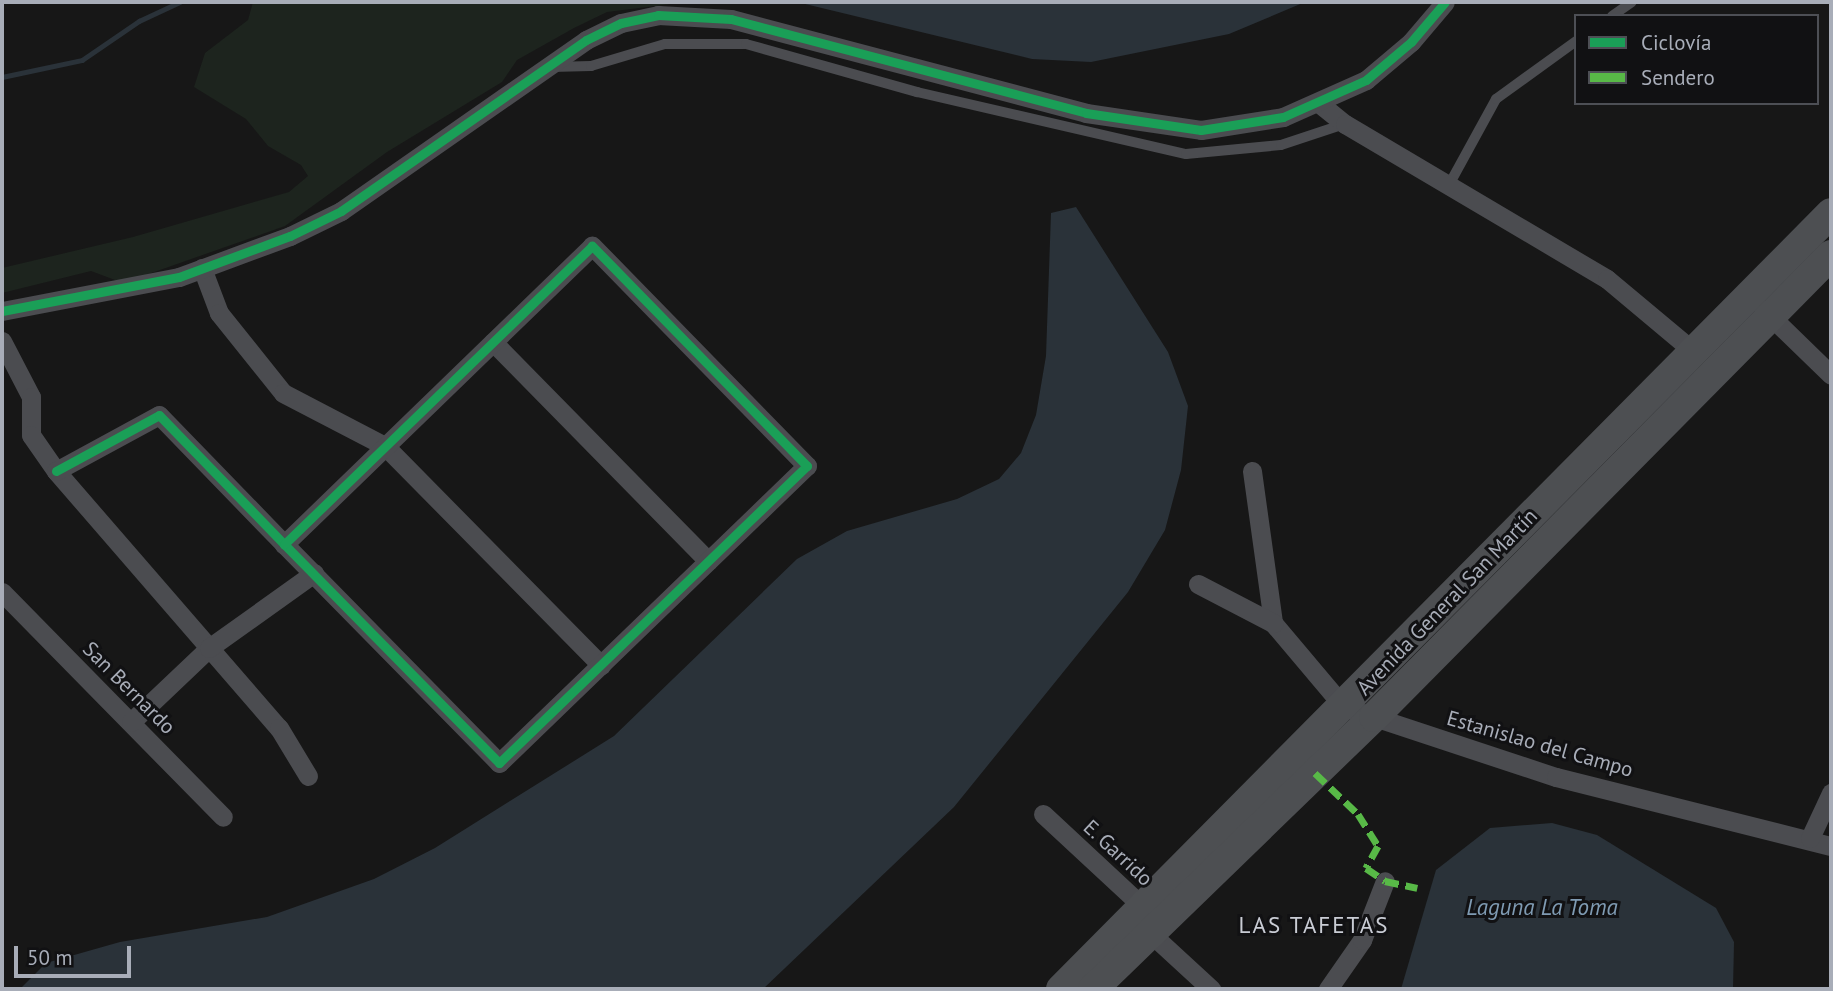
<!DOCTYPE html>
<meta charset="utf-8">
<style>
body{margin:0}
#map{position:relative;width:1833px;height:991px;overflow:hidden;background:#171717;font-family:"PT Sans",sans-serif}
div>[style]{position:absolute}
.green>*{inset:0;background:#1d241e}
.water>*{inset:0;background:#2a3239}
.stream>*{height:4.5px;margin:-2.25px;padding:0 2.25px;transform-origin:2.25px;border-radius:2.25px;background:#2a3239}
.service>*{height:10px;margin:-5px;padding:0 5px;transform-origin:5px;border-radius:5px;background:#4b4c50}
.minor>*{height:19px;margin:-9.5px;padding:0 9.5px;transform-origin:9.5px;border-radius:9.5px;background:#4b4c50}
.primary>*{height:30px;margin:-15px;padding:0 15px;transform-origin:15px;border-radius:15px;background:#4d4f52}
.quiet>*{height:7px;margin-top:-3.5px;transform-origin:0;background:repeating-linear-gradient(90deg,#58b947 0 14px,transparent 0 21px)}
.cycleway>*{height:9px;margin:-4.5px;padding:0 4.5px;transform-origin:4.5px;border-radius:4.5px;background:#1a9f57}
span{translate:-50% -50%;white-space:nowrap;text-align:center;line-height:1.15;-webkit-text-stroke:6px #111113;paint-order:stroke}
.street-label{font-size:21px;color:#a8adb8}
.water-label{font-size:23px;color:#7f9bb3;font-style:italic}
.neighbourhood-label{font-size:23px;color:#c9ccd4;letter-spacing:2px}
.frame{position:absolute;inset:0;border:4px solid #a8adb8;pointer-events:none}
.legend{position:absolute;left:1574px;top:14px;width:245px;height:91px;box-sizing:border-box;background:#111113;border:2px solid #4d4f55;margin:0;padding:9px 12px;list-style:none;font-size:21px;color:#a8adb8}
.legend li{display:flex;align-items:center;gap:14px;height:35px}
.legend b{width:35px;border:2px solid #4d4f55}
.scale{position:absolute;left:14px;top:946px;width:117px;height:32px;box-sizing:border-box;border:4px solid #a8adb8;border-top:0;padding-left:9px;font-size:21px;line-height:24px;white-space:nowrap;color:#a8adb8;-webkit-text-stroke:5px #111113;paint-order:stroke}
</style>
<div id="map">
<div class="green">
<i style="clip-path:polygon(253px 2px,687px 2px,607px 12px,574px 28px,517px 60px,502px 82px,387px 152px,285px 226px,123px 283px,91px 271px,2px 293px,2px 268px,133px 237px,289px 192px,308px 176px,301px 165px,268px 146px,246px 119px,194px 87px,205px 53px,248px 20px)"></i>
</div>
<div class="water">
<i style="clip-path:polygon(797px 2px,1305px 2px,1229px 34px,1091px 62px,1032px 59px)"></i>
<i style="clip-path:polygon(1076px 207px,1168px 352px,1188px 406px,1181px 470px,1165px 530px,1128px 592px,954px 807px,763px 989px,20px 989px,46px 963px,120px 942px,267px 917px,374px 879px,435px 848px,614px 736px,797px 559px,847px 531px,957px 499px,999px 479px,1021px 453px,1036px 415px,1046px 356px,1051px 213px)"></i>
<i style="clip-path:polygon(1552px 823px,1597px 835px,1716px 908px,1734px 942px,1733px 989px,1401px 989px,1436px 870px,1490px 828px)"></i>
</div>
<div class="stream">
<i style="left:2px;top:77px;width:82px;rotate:-12deg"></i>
<i style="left:82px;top:60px;width:69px;rotate:-34.4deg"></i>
<i style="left:139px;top:21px;width:45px;rotate:-24.9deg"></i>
</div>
<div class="service">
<i style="left:1612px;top:16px;width:24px;rotate:-35deg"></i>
<i style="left:551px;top:67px;width:40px;rotate:-1.4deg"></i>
<i style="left:591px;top:66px;width:77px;rotate:-16.6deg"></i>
<i style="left:665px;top:44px;width:81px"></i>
<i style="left:746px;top:44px;width:178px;rotate:15.7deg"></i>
<i style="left:917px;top:92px;width:276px;rotate:13deg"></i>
<i style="left:1186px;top:154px;width:95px;rotate:-5.4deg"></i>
<i style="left:1281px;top:145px;width:66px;rotate:-18.4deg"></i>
<i style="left:1450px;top:183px;width:96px;rotate:-61.3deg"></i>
<i style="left:1496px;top:99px;width:99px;rotate:-35.9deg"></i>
</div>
<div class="minor">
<i style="left:1320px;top:104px;width:32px;rotate:39deg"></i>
<i style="left:1345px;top:124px;width:304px;rotate:30.6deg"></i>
<i style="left:1607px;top:279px;width:112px;rotate:39.9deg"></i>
<i style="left:202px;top:268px;width:48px;rotate:69.3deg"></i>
<i style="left:219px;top:313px;width:102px;rotate:51.3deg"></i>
<i style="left:283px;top:393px;width:115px;rotate:27.5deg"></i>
<i style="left:385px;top:446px;width:308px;rotate:45.4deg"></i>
<i style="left:1764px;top:310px;width:93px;rotate:44.1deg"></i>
<i style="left:2px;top:311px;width:180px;rotate:-10.9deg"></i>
<i style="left:179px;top:277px;width:118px;rotate:-20.3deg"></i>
<i style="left:290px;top:236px;width:57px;rotate:-26.1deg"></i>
<i style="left:341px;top:211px;width:299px;rotate:-34.9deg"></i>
<i style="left:586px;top:40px;width:39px;rotate:-26deg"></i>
<i style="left:621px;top:23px;width:38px;rotate:-12deg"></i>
<i style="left:658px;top:15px;width:73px;rotate:3.1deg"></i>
<i style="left:731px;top:19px;width:367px;rotate:14.8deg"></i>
<i style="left:1086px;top:113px;width:116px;rotate:8.4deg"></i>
<i style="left:1201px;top:130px;width:83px;rotate:-9deg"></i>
<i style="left:1283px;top:117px;width:91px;rotate:-24deg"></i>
<i style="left:1366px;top:80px;width:59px;rotate:-40.2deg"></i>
<i style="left:1411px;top:42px;width:52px;rotate:-49.6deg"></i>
<i style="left:2px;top:341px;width:63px;rotate:62.6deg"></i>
<i style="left:31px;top:397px;width:38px;rotate:90deg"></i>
<i style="left:31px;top:435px;width:44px;rotate:55.2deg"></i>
<i style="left:56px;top:471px;width:340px;rotate:49.1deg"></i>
<i style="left:279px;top:728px;width:56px;rotate:58.9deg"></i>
<i style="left:493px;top:342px;width:307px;rotate:45.5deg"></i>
<i style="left:56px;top:471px;width:117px;rotate:-28.5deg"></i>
<i style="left:159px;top:415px;width:180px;rotate:45.9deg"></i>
<i style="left:284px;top:544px;width:307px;rotate:45.5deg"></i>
<i style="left:499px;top:763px;width:428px;rotate:-44deg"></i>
<i style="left:807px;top:466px;width:308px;rotate:-134.3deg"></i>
<i style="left:592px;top:246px;width:429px;rotate:135.9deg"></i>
<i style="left:1252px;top:471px;width:153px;rotate:82.1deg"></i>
<i style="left:1273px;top:623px;width:110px;rotate:49.8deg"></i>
<i style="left:1344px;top:707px;width:223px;rotate:18.3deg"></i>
<i style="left:1556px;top:777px;width:284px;rotate:14.1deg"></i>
<i style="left:1198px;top:584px;width:85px;rotate:27.5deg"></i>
<i style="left:2px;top:592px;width:315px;rotate:45.5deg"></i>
<i style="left:131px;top:722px;width:108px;rotate:-43.5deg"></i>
<i style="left:209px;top:648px;width:129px;rotate:-35.5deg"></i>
<i style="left:1043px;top:814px;width:135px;rotate:42.9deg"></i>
<i style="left:1142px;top:906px;width:26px;rotate:77deg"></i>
<i style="left:1148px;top:931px;width:86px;rotate:42.6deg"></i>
<i style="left:1810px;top:838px;width:50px;rotate:-65deg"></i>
<i style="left:1328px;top:989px;width:60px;rotate:-55.2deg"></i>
<i style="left:1362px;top:940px;width:63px;rotate:-68.7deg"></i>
</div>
<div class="primary">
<i style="left:1061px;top:989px;width:1093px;rotate:-45.22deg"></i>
<i style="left:1093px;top:989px;width:391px;rotate:-44.1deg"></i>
<i style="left:1374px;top:717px;width:650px;rotate:-45.31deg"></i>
</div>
<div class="quiet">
<i style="left:1315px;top:773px;width:59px;rotate:43.6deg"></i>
<i style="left:1358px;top:814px;width:38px;rotate:58deg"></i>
<i style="left:1378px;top:846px;width:25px;rotate:119deg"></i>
<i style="left:1366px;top:868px;width:23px;rotate:34deg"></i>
<i style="left:1385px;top:881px;width:33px;rotate:12deg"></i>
</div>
<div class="cycleway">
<i style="left:2px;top:311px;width:180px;rotate:-10.9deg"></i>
<i style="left:179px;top:277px;width:118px;rotate:-20.3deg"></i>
<i style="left:290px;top:236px;width:57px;rotate:-26.1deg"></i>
<i style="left:341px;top:211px;width:299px;rotate:-34.9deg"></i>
<i style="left:586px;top:40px;width:39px;rotate:-26deg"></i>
<i style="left:621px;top:23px;width:38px;rotate:-12deg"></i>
<i style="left:658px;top:15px;width:73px;rotate:3.1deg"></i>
<i style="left:731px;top:19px;width:367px;rotate:14.8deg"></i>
<i style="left:1086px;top:113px;width:116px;rotate:8.4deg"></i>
<i style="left:1201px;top:130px;width:83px;rotate:-9deg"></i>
<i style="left:1283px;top:117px;width:91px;rotate:-24deg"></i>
<i style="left:1366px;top:80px;width:59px;rotate:-40.2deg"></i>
<i style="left:1411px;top:42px;width:52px;rotate:-49.6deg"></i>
<i style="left:56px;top:471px;width:117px;rotate:-28.5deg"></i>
<i style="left:159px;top:415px;width:180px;rotate:45.9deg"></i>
<i style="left:284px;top:544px;width:307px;rotate:45.5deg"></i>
<i style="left:499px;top:763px;width:428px;rotate:-44deg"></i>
<i style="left:807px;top:466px;width:308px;rotate:-134.3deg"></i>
<i style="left:592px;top:246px;width:429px;rotate:135.9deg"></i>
</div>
<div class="street-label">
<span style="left:1447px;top:602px;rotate:-46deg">Avenida General San Martín</span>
<span style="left:129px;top:688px;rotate:45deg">San Bernardo</span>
<span style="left:1540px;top:744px;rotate:16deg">Estanislao del Campo</span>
<span style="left:1118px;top:853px;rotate:43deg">E. Garrido</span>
</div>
<div class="water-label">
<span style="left:1542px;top:907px">Laguna La Toma</span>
</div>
<div class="neighbourhood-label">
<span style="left:1314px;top:925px">LAS TAFETAS</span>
</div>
<div class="frame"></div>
<ul class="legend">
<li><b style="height:9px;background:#1a9f57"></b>Ciclovía</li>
<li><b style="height:9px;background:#58b947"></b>Sendero</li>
</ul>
<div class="scale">50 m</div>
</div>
